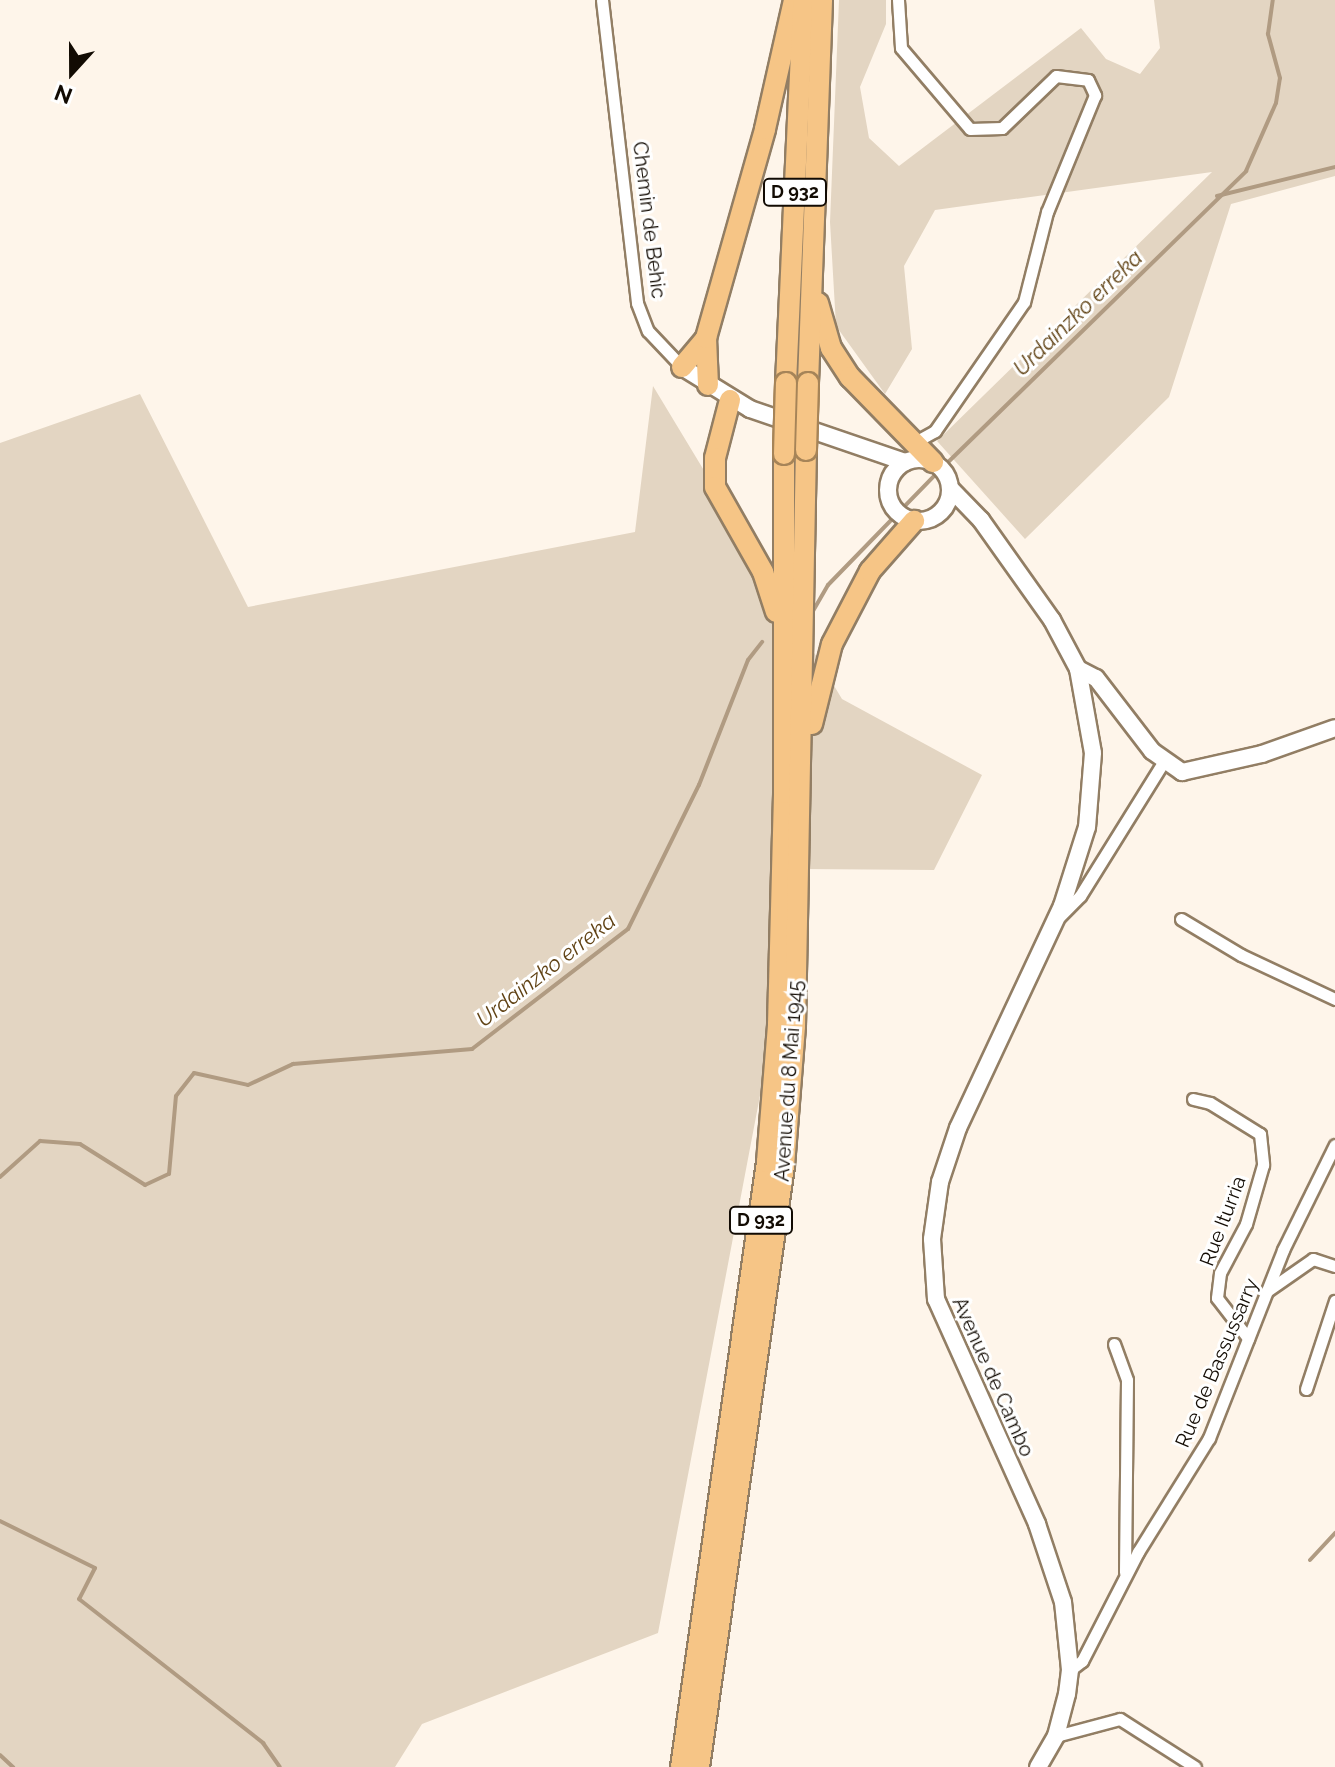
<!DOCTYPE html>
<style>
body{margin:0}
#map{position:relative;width:1335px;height:1767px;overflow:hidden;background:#fef5ea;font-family:Raleway,sans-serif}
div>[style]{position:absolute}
.green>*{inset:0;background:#e3d5c2}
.stream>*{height:4px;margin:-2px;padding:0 2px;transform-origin:2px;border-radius:2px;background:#b09b82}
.roads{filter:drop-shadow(2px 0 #927e64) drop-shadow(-2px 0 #927e64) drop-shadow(0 2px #927e64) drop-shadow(0 -2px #927e64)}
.street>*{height:11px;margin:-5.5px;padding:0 5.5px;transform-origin:5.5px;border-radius:5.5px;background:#fff}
.secondary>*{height:16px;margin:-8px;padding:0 8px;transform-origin:8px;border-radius:8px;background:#fff}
.secondary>.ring{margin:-8px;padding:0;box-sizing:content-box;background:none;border:16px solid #fff;border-radius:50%}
.highway>*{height:20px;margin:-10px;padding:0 10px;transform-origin:10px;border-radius:10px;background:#f6c586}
.bridges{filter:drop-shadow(2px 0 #a68458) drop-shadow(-2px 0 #a68458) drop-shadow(0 2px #a68458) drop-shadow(0 -2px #a68458)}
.highway-bridge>*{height:20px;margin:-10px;padding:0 10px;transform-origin:10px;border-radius:10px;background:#f6c586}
span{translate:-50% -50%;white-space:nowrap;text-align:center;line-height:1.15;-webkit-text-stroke:6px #fff;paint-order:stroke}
.shield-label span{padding:2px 6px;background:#fff;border:2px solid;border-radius:6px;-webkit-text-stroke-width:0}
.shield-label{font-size:18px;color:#120b03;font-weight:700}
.street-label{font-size:20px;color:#120b03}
.water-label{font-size:22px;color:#604214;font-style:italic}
.north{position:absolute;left:32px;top:32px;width:80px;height:80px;-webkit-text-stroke:6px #fff;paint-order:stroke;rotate:201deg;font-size:22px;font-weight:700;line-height:32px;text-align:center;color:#120b03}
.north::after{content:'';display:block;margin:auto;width:28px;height:36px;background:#120b03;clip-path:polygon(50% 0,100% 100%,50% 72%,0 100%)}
</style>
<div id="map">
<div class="green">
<i style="clip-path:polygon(839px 0,886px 0,886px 24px,860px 87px,869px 138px,899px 166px,1081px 28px,1106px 59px,1140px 74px,1160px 48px,1154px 0,1335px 0,1335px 176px,1231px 204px,1169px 397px,1025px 539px,937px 441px,1212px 172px,935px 210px,904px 266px,912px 349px,885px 394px,836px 326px,830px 222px)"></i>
<i style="clip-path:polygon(653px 386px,842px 699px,982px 775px,934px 870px,803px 869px,658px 1633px,422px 1724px,395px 1767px,0 1767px,0 443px,140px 394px,248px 607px,635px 532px)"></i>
</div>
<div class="stream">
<i style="left:1217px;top:196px;width:122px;rotate:-13.8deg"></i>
<i style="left:813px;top:611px;width:30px;rotate:-60deg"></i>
<i style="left:828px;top:585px;width:161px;rotate:-45.8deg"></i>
<i style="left:940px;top:470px;width:428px;rotate:-44.3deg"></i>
<i style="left:1246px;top:171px;width:74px;rotate:-66.2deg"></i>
<i style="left:1276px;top:103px;width:25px;rotate:-81deg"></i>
<i style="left:1280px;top:78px;width:46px;rotate:-105.3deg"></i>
<i style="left:1268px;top:34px;width:34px;rotate:-82deg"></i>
<i style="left:0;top:1177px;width:54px;rotate:-42deg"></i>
<i style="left:40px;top:1141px;width:40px;rotate:4.3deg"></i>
<i style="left:80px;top:1144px;width:77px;rotate:32.2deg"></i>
<i style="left:145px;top:1185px;width:26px;rotate:-25deg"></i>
<i style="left:169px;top:1174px;width:78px;rotate:-84.9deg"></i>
<i style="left:176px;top:1096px;width:29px;rotate:-52deg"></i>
<i style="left:194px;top:1073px;width:55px;rotate:12.5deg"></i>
<i style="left:248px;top:1085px;width:50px;rotate:-25deg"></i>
<i style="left:293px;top:1064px;width:180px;rotate:-4.8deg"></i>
<i style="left:472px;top:1049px;width:197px;rotate:-37.6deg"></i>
<i style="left:628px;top:929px;width:161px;rotate:-63.8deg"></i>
<i style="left:699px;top:785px;width:134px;rotate:-68.6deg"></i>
<i style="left:748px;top:660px;width:23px;rotate:-52deg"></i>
<i style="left:0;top:1521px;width:106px;rotate:26.3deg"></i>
<i style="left:95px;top:1568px;width:35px;rotate:117deg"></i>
<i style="left:79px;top:1599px;width:234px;rotate:38deg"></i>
<i style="left:263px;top:1743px;width:29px;rotate:55deg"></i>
<i style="left:1310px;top:1560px;width:37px;rotate:-47deg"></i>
<i style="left:0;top:1755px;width:18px;rotate:43deg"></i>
</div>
<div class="roads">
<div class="street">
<i style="left:602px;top:0;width:305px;rotate:83.4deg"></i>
<i style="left:637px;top:303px;width:30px;rotate:69deg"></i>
<i style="left:648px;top:331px;width:50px;rotate:46.6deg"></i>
<i style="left:898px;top:0;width:48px;rotate:86.4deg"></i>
<i style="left:901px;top:48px;width:106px;rotate:49.6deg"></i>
<i style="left:970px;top:129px;width:32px;rotate:-2deg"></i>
<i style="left:1002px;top:128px;width:75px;rotate:-43.9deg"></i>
<i style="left:1056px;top:76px;width:32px;rotate:7deg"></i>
<i style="left:1088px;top:80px;width:17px;rotate:65deg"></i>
<i style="left:1095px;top:95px;width:126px;rotate:112.3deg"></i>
<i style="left:1047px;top:212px;width:93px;rotate:104.3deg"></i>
<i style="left:1024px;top:302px;width:157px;rotate:124.6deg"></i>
<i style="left:935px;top:431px;width:25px;rotate:151deg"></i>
<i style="left:1060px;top:916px;width:28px;rotate:-45deg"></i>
<i style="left:1080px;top:896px;width:159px;rotate:-58.1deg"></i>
<i style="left:1181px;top:919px;width:70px;rotate:31deg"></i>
<i style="left:1241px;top:955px;width:104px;rotate:25.1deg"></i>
<i style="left:1193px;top:1099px;width:17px;rotate:13deg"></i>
<i style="left:1210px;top:1103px;width:59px;rotate:31.8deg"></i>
<i style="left:1260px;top:1134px;width:31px;rotate:84deg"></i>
<i style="left:1263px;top:1165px;width:61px;rotate:106.1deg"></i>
<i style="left:1246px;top:1224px;width:55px;rotate:118deg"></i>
<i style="left:1220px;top:1273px;width:25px;rotate:97deg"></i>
<i style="left:1217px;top:1298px;width:51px;rotate:52.2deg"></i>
<i style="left:1267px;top:1291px;width:56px;rotate:-34.8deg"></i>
<i style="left:1313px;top:1259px;width:23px;rotate:18deg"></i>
<i style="left:1114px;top:1344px;width:38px;rotate:70deg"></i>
<i style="left:1127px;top:1380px;width:192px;rotate:90.6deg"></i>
<i style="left:1306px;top:1389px;width:93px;rotate:-71.8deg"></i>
<i style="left:1070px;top:1670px;width:15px;rotate:-37deg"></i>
<i style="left:1082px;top:1661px;width:123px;rotate:-62.8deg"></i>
<i style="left:1138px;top:1552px;width:134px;rotate:-58.1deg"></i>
<i style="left:1209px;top:1438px;width:202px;rotate:-68.5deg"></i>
<i style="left:1283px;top:1250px;width:117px;rotate:-63.7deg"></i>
<i style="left:1056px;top:1736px;width:66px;rotate:-14.9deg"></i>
<i style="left:1120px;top:1719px;width:89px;rotate:32.6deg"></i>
</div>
<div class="secondary">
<i style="left:682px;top:367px;width:80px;rotate:31.7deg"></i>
<i style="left:750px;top:409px;width:164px;rotate:18.9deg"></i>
<i class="ring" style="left:888px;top:459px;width:46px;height:46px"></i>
<i style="left:950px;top:488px;width:45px;rotate:45.9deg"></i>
<i style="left:981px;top:520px;width:123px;rotate:54.6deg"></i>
<i style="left:1052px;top:620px;width:55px;rotate:62deg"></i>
<i style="left:1078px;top:669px;width:85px;rotate:79.9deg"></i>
<i style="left:1093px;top:753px;width:74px;rotate:94.6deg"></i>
<i style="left:1087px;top:827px;width:83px;rotate:107.6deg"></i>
<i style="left:1062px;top:906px;width:245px;rotate:115.1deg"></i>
<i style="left:958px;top:1128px;width:57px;rotate:108.4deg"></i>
<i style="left:940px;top:1182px;width:58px;rotate:98deg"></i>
<i style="left:932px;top:1239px;width:60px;rotate:86.2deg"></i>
<i style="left:936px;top:1299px;width:247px;rotate:65.8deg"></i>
<i style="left:1037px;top:1524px;width:82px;rotate:71.6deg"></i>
<i style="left:1063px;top:1602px;width:68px;rotate:84.1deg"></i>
<i style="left:1070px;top:1670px;width:24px;rotate:97deg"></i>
<i style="left:1067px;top:1694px;width:43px;rotate:104.7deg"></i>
<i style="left:1056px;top:1736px;width:36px;rotate:120deg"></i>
<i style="left:1078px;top:669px;width:20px;rotate:27deg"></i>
<i style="left:1096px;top:678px;width:92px;rotate:52.5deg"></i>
<i style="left:1152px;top:751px;width:37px;rotate:35deg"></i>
<i style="left:1182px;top:772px;width:82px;rotate:-12.7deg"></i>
<i style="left:1262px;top:754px;width:77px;rotate:-19.6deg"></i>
</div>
<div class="highway">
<i style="left:818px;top:303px;width:47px;rotate:73.9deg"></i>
<i style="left:831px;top:348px;width:35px;rotate:57deg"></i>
<i style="left:850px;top:377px;width:119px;rotate:45.7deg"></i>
<i style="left:706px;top:338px;width:47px;rotate:87.6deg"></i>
<i style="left:682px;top:367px;width:38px;rotate:-50deg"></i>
<i style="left:706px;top:338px;width:217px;rotate:-74.2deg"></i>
<i style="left:765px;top:129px;width:132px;rotate:-77.3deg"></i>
<i style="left:786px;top:383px;width:379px;rotate:-87.4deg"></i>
<i style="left:808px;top:383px;width:383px;rotate:-87.9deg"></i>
<i style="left:730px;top:400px;width:60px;rotate:104.5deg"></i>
<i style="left:715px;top:458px;width:29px;rotate:90deg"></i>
<i style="left:715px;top:487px;width:98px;rotate:60.5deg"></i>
<i style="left:763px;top:572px;width:42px;rotate:72deg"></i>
<i style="left:812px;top:724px;width:82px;rotate:-76deg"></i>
<i style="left:832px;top:644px;width:82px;rotate:-62.5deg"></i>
<i style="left:870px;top:571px;width:67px;rotate:-48.7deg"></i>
<i style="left:681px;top:1767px;width:611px;rotate:-81.91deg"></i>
<i style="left:767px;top:1162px;width:138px;rotate:-85.4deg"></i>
<i style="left:778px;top:1024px;width:231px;rotate:-88.5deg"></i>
<i style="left:784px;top:793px;width:339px;rotate:-90deg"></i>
<i style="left:699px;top:1767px;width:607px;rotate:-81.95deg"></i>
<i style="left:784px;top:1166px;width:140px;rotate:-85.5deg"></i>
<i style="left:795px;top:1026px;width:576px;rotate:-88.91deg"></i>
</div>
</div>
<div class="bridges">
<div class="highway-bridge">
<i style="left:806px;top:450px;width:67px;rotate:-88.3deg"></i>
<i style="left:784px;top:454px;width:71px;rotate:-88.4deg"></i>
</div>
</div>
<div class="shield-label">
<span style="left:795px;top:192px">D 932</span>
<span style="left:761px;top:1220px">D 932</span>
</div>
<div class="street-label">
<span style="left:649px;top:220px;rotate:83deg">Chemin de Behic</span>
<span style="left:789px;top:1081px;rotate:-86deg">Avenue du 8 Mai 1945</span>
<span style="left:1223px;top:1221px;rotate:-69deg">Rue Iturria</span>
<span style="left:1217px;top:1363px;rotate:-67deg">Rue de Bassussarry</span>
<span style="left:993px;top:1377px;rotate:66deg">Avenue de Cambo</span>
</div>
<div class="water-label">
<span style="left:1078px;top:313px;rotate:-44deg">Urdainzko erreka</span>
<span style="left:546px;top:970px;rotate:-38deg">Urdainzko erreka</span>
</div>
<div class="north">N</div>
</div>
